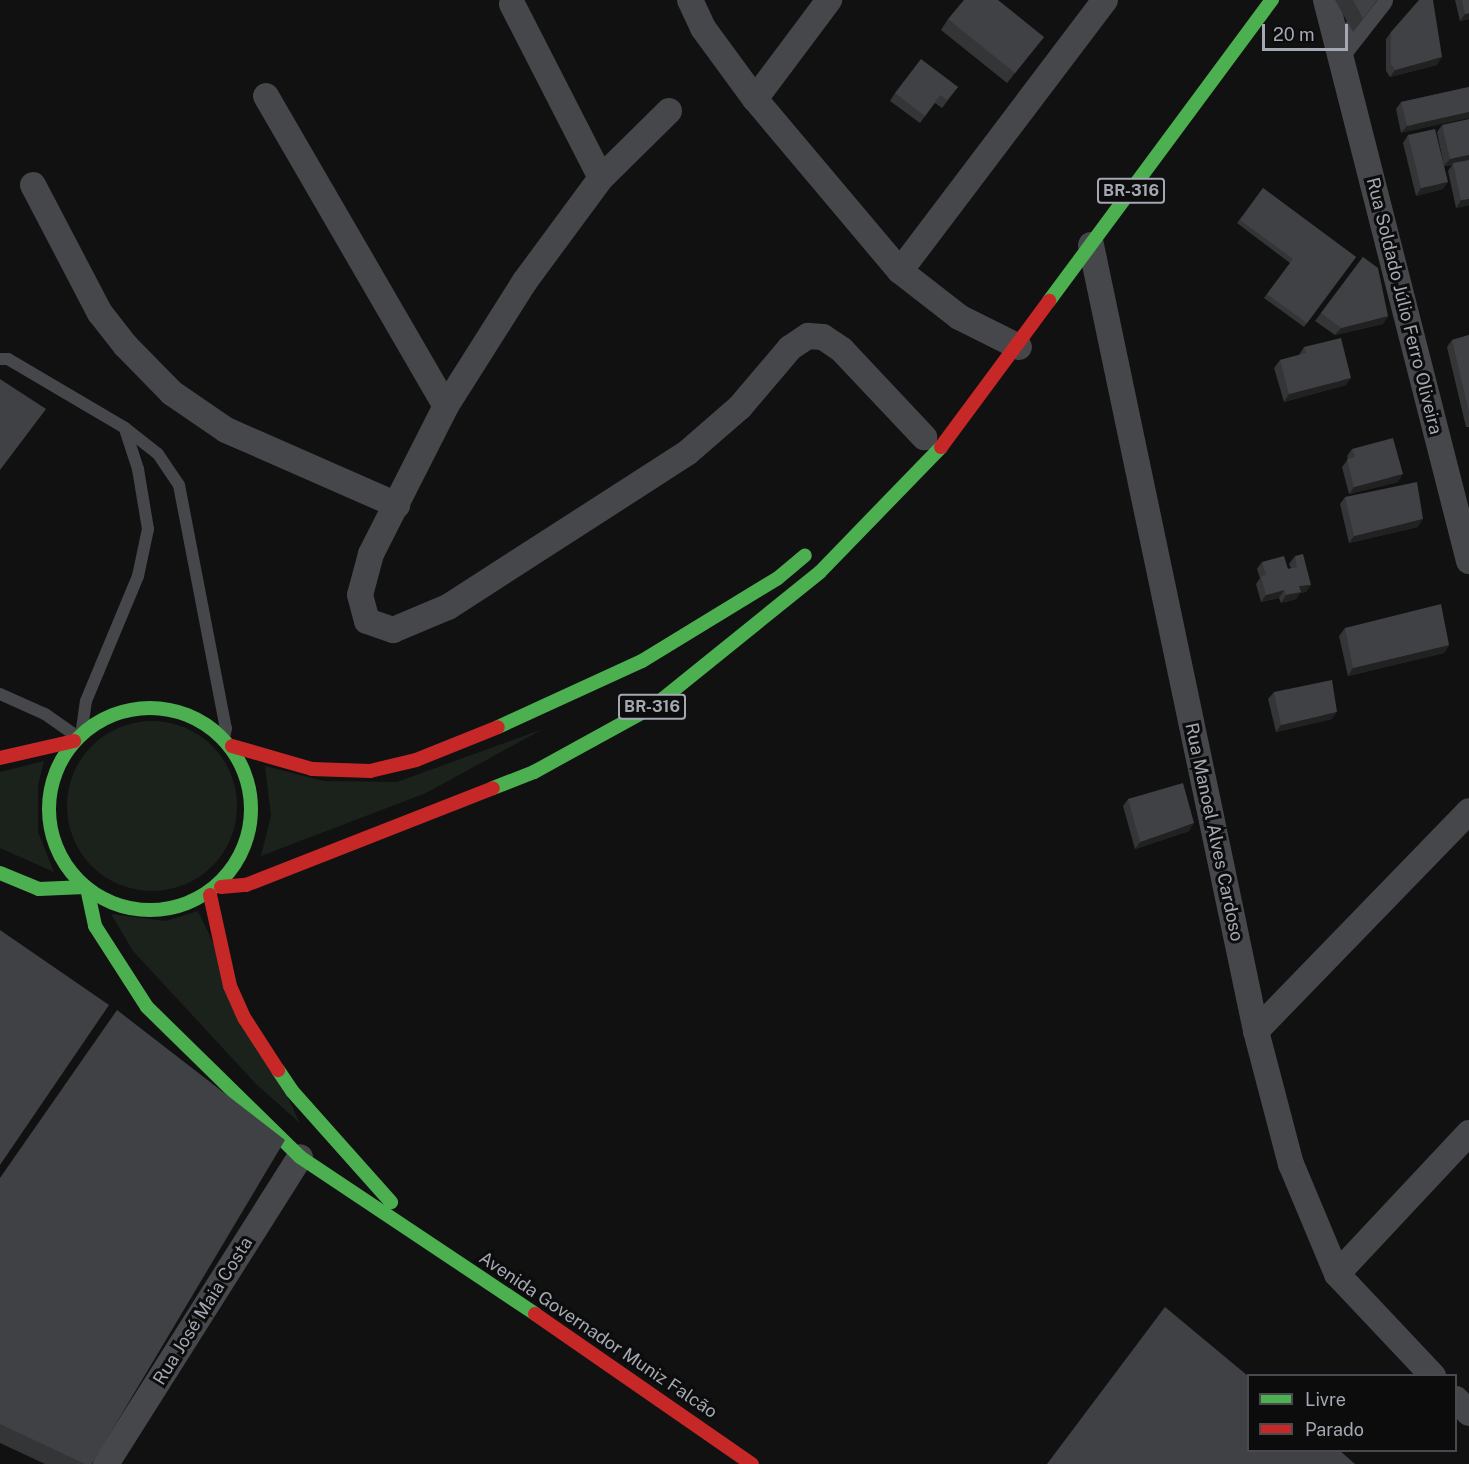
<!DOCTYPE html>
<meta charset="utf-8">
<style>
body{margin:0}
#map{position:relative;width:1469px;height:1464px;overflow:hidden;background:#111112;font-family:"Public Sans",sans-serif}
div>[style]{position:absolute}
.green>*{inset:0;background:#1b221c}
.round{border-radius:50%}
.lane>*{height:12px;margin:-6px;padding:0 6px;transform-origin:6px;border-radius:6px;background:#46474a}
.street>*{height:26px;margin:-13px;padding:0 13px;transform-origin:13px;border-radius:13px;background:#46474a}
.fast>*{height:14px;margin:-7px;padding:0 7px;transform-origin:7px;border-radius:7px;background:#4caf50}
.fast>.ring{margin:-7px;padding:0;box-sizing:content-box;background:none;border:14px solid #4caf50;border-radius:50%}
.jam>*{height:14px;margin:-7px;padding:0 7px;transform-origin:7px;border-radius:7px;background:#c62828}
.wall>*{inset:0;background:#343536}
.shaded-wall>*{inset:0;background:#212122}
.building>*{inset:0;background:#404144}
span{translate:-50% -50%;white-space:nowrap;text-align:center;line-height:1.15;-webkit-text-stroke:6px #0c0c0d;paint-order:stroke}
.shield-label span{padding:2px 4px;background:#0c0c0d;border:2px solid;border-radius:4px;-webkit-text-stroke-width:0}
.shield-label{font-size:16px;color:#a3a8b2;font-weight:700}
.street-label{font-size:18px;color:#a3a8b2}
.legend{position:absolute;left:1247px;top:1374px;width:210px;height:78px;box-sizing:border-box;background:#0c0c0d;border:2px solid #484a4f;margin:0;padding:8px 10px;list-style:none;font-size:18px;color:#a3a8b2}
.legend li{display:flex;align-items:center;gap:12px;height:30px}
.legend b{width:30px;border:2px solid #484a4f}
.scale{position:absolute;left:1262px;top:24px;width:86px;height:27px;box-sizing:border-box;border:3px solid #a3a8b2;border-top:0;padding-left:8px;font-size:18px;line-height:21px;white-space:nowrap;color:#a3a8b2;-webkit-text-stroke:4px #0c0c0d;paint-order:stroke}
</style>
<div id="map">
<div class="green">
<i class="round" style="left:67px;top:721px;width:170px;height:170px"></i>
<i style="clip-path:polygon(543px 729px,426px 793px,261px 856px,271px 816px,265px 766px,324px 781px,397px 782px)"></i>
<i style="clip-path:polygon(44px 761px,38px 785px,38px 832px,54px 872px,0 848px,0 772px)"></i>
<i style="clip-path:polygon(198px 911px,300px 1123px,257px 1085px,133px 951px,111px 914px,166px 921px)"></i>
</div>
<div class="lane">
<i style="left:0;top:359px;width:8px"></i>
<i style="left:8px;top:359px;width:136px;rotate:30.5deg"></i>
<i style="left:125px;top:428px;width:42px;rotate:38.2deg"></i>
<i style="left:158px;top:454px;width:37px;rotate:56deg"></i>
<i style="left:179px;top:485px;width:248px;rotate:79.1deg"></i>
<i style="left:226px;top:728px;width:10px;rotate:101deg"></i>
<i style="left:0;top:694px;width:49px;rotate:24deg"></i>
<i style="left:45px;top:714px;width:37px;rotate:35deg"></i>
<i style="left:81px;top:736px;width:35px;rotate:-82deg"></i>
<i style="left:86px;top:701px;width:135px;rotate:-67.4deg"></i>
<i style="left:138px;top:576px;width:48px;rotate:-78deg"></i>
<i style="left:148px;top:529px;width:61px;rotate:-99.5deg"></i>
<i style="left:138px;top:469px;width:42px;rotate:-108deg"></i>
</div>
<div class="street">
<i style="left:690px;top:0;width:31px;rotate:65deg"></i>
<i style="left:703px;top:28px;width:88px;rotate:53.8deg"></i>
<i style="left:755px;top:99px;width:225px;rotate:49.9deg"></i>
<i style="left:900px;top:271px;width:75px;rotate:37.9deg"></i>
<i style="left:959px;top:317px;width:67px;rotate:26.6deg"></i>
<i style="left:1326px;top:0;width:579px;rotate:75.7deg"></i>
<i style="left:512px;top:4px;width:195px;rotate:62.9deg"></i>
<i style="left:1340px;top:51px;width:65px;rotate:-51.9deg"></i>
<i style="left:266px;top:96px;width:358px;rotate:59.9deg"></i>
<i style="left:755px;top:99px;width:124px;rotate:-53.2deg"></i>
<i style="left:669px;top:111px;width:95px;rotate:135.4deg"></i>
<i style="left:601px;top:178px;width:128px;rotate:126.4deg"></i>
<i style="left:525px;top:281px;width:148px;rotate:122.3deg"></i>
<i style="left:446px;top:406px;width:166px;rotate:116.9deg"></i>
<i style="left:371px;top:554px;width:42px;rotate:105deg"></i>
<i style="left:360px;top:595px;width:27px;rotate:75deg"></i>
<i style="left:367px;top:621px;width:28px;rotate:19deg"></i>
<i style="left:393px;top:630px;width:60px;rotate:-22.7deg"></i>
<i style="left:448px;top:607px;width:284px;rotate:-32.8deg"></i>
<i style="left:687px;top:453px;width:70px;rotate:-41deg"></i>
<i style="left:740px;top:407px;width:77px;rotate:-49.7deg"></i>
<i style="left:790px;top:348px;width:22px;rotate:-34deg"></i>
<i style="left:808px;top:336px;width:15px;rotate:4deg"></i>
<i style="left:823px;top:337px;width:23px;rotate:34deg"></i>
<i style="left:842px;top:350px;width:120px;rotate:46.7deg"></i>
<i style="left:33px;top:185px;width:144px;rotate:62.4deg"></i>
<i style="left:100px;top:313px;width:41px;rotate:52deg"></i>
<i style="left:125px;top:345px;width:67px;rotate:45.6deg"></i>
<i style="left:172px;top:393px;width:65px;rotate:34.4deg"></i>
<i style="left:226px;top:430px;width:187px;rotate:23.7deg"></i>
<i style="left:1091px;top:245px;width:803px;rotate:78.14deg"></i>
<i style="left:1256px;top:1031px;width:138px;rotate:75.3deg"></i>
<i style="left:1291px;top:1164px;width:119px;rotate:67.3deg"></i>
<i style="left:1337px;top:1274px;width:140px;rotate:46.7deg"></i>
<i style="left:900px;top:271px;width:340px;rotate:-52.9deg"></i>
<i style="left:1256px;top:1031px;width:306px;rotate:-45.9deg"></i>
<i style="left:1337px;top:1274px;width:193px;rotate:-46.9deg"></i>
<i style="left:1456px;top:1399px;width:19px;rotate:47deg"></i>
<i style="left:106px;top:1464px;width:363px;rotate:-57.7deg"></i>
</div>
<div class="fast">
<i style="left:1049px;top:301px;width:375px;rotate:-53.5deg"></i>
<i class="ring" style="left:49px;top:708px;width:188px;height:188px"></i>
<i style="left:498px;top:727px;width:158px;rotate:-24.6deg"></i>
<i style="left:642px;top:661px;width:159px;rotate:-31.4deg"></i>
<i style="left:778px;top:578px;width:35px;rotate:-40deg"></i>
<i style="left:493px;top:788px;width:44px;rotate:-21.3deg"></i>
<i style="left:534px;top:772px;width:137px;rotate:-28.8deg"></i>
<i style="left:654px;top:706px;width:213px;rotate:-38.9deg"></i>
<i style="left:820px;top:572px;width:174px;rotate:-45.9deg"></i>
<i style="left:0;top:873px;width:42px;rotate:22.3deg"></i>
<i style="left:39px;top:889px;width:46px;rotate:-2.5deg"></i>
<i style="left:87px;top:888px;width:39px;rotate:78deg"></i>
<i style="left:95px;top:926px;width:96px;rotate:57.3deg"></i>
<i style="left:147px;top:1007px;width:214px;rotate:44.4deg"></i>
<i style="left:300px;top:1157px;width:283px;rotate:33.7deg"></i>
<i style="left:278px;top:1070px;width:25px;rotate:56deg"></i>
<i style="left:292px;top:1091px;width:149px;rotate:48.3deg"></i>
</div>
<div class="jam">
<i style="left:941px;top:447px;width:182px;rotate:-53.5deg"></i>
<i style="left:232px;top:746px;width:83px;rotate:16deg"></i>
<i style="left:312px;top:769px;width:58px;rotate:2deg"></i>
<i style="left:370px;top:771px;width:47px;rotate:-13.4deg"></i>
<i style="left:416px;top:760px;width:88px;rotate:-21.9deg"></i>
<i style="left:0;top:758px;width:76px;rotate:-12.9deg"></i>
<i style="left:221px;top:887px;width:25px;rotate:-5deg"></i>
<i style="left:246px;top:885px;width:265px;rotate:-21.4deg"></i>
<i style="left:210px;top:895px;width:93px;rotate:77.6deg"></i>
<i style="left:230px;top:986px;width:36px;rotate:66deg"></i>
<i style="left:245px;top:1019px;width:61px;rotate:57.1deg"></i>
<i style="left:535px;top:1314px;width:264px;rotate:34.7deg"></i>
</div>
<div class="wall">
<i style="clip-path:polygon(1335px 0,1378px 0,1353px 32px)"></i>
<i style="clip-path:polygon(1455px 0,1469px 0,1469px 19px,1460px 21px)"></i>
<i style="clip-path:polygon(948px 19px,1044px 37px,1007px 83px,941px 30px)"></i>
<i style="clip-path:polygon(1391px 32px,1437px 65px,1390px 77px,1386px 71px,1386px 39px)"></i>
<i style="clip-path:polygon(958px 87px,942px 108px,935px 103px,920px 123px,890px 101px,895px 93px)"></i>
<i style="clip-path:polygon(1469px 87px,1401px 133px,1396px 109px,1401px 102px)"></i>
<i style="clip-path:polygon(1442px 125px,1469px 205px,1456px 208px,1448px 171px,1452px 165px,1444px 166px,1437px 132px)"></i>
<i style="clip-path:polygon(1408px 135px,1443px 189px,1416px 196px,1403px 143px)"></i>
<i style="clip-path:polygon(1263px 188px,1356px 257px,1304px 327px,1264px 298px,1290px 263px,1237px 223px)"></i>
<i style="clip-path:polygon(1363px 257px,1388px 316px,1383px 324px,1335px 335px,1315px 321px)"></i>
<i style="clip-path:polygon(1469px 335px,1469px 427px,1466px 427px,1447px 347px,1452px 340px)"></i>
<i style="clip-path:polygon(1304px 347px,1346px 385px,1284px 402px,1274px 368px,1280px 360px,1299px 355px)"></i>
<i style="clip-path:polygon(1352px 449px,1398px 482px,1349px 494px,1342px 467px,1348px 459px,1347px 456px)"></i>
<i style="clip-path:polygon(1345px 497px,1418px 527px,1349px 543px,1340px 504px)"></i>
<i style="clip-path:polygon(1295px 556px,1306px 592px,1300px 593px,1296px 599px,1281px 603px,1279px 598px,1261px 602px,1256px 584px,1260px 578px,1257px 569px,1262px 562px,1288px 569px,1291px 568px,1289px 564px)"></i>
<i style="clip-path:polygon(1345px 628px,1449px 645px,1444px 653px,1348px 676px,1339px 636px)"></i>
<i style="clip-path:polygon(1274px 692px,1332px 719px,1276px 732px,1268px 699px)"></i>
<i style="clip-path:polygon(1128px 799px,1189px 831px,1135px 849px,1123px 806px)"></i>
<i style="clip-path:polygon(0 1177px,92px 1464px,45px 1464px,0 1443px)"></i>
</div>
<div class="shaded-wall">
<i style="clip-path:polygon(1469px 13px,1469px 19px,1460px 21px,1465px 14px)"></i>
<i style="clip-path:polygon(1442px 57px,1437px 65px,1390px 77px,1395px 70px)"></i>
<i style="clip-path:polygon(1469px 112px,1469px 118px,1401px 133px,1407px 126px)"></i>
<i style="clip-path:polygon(1469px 155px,1469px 161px,1444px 166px,1450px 159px)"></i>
<i style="clip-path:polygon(1448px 182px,1443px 189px,1416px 196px,1421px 188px)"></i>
<i style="clip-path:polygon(1469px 199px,1469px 205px,1456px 208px,1461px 200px)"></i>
<i style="clip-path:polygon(1388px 316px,1383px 324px,1335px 335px,1341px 328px)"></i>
<i style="clip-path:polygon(1351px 378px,1346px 385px,1284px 402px,1289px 394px)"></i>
<i style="clip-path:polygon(1403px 474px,1398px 482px,1349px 494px,1354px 487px)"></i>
<i style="clip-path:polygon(1423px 519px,1418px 527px,1349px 543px,1354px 536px)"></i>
<i style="clip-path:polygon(1311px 585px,1306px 592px,1300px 593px,1296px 599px,1281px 603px,1286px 595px,1299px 586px)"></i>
<i style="clip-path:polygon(1284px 590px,1279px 598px,1261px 602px,1266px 595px)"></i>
<i style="clip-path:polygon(1449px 645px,1444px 653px,1348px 676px,1353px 668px)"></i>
<i style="clip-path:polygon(1337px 712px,1332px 719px,1276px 732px,1281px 725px)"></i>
<i style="clip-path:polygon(1194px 823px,1189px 831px,1135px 849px,1140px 842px)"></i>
</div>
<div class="building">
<i style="clip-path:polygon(964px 0,998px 0,1044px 37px,1015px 73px,948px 19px)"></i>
<i style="clip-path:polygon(1353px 0,1377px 0,1363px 18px)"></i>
<i style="clip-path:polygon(1419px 0,1433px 0,1442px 57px,1395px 70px,1391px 64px,1391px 32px)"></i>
<i style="clip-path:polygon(1462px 0,1469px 0,1469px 13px,1465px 14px)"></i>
<i style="clip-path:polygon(921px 59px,958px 87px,947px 100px,940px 95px,925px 116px,895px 93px)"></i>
<i style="clip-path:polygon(1469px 87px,1469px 112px,1407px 126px,1401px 102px)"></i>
<i style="clip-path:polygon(1469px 119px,1469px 155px,1450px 159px,1442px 125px)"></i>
<i style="clip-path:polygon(1435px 129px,1448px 182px,1421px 188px,1408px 135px)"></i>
<i style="clip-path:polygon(1469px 160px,1469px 199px,1461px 200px,1453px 163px)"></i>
<i style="clip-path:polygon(1263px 188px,1356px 257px,1307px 323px,1267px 294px,1293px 259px,1240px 220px)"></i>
<i style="clip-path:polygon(1363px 257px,1378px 268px,1388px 316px,1341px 328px,1321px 313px)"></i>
<i style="clip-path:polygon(1469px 335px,1469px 412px,1452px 340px)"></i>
<i style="clip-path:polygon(1341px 338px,1351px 378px,1289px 394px,1280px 360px,1306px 353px,1304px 347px)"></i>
<i style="clip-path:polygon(0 379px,46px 409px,0 470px)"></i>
<i style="clip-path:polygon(1393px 438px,1403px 474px,1354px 487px,1347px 459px,1355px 457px,1352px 449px)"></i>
<i style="clip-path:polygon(1417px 482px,1423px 519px,1354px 536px,1345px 497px)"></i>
<i style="clip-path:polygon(1303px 554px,1311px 585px,1299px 586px,1301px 592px,1286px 595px,1284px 590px,1266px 595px,1261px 576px,1266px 575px,1262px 562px,1284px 556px,1288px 569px,1297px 567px,1295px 556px)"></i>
<i style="clip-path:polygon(1441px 604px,1449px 645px,1353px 668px,1345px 628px)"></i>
<i style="clip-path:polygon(1332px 680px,1337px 712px,1281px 725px,1274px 692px)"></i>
<i style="clip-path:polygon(1183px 783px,1194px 823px,1140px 842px,1128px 799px)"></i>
<i style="clip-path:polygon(0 930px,109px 1005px,0 1165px)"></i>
<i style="clip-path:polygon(117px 1010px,285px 1140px,92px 1464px,85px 1464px,0 1424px,0 1178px)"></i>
<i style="clip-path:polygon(1165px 1307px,1248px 1376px,1248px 1450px,1339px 1450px,1355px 1464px,1047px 1464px)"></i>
</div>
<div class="shield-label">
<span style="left:1131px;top:191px">BR-316</span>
<span style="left:652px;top:707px">BR-316</span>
</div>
<div class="street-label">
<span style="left:1404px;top:306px;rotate:76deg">Rua Soldado Júlio Ferro Oliveira</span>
<span style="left:1214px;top:832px;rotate:78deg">Rua Manoel Alves Cardoso</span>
<span style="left:203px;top:1311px;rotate:-58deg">Rua José Maia Costa</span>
<span style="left:598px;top:1335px;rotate:34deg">Avenida Governador Muniz Falcão</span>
</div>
<ul class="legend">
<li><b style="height:8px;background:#4caf50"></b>Livre</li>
<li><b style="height:8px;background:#c62828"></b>Parado</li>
</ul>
<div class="scale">20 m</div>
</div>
